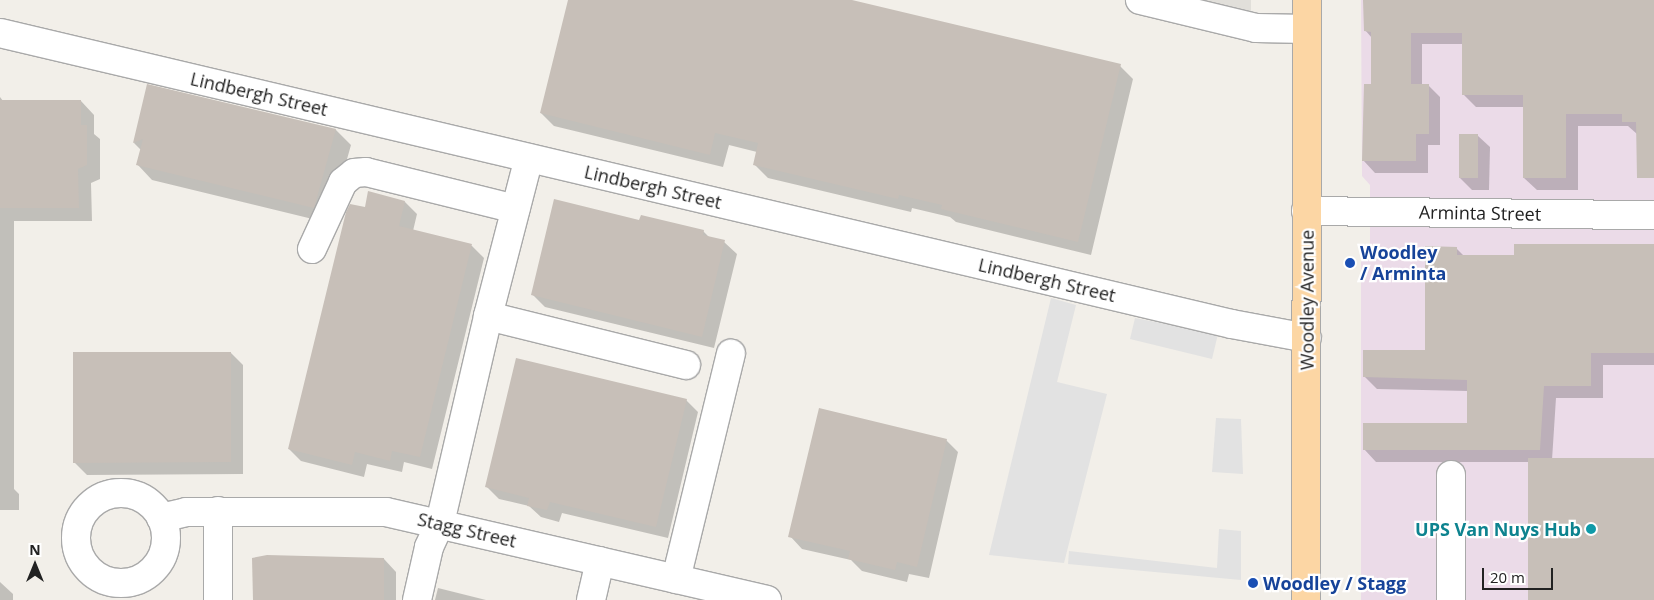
<!DOCTYPE html>
<style>
body{margin:0}
#map{position:relative;width:1654px;height:600px;overflow:hidden;background:#f2efe9;font-family:"Open Sans",sans-serif}
div>[style]{position:absolute}
.industrial>*{inset:0;background:#ebdbe8}
.airport>*{inset:0;background:#e1dfda}
.parking>*{inset:0;background:#e2e2e2}
.shadow>*{inset:0;background:#0003}
.building>*{inset:0;background:#c7bfb8}
.roads{filter:drop-shadow(1px 0 #a9a9a9) drop-shadow(-1px 0 #a9a9a9) drop-shadow(0 1px #a9a9a9) drop-shadow(0 -1px #a9a9a9)}
.minor>*{height:28px;margin:-14px;padding:0 14px;transform-origin:14px;border-radius:14px;background:#fff}
.minor>.ring{margin:-14px;padding:0;box-sizing:content-box;background:none;border:28px solid #fff;border-radius:50%}
.major>*{height:28px;margin:-14px;padding:0 14px;transform-origin:14px;border-radius:14px;background:#fcd6a4}
.dots>*{width:14px;height:14px;translate:-50% -50%;box-sizing:border-box;border:2px solid #fff;border-radius:50%}
span{translate:-50% -50%;white-space:nowrap;text-align:center;line-height:1.15;-webkit-text-stroke:4.5px #fff;paint-order:stroke}
.street-label{font-size:18px;color:#222}
.transit-label{font-size:18px;color:#164399;font-weight:700}
.left{translate:0 -50%;text-align:left}
.culture-label{font-size:18px;color:#0d838f;font-weight:700}
.right{translate:-100% -50%;text-align:right}
.north{position:absolute;left:10px;top:540px;width:50px;height:50px;-webkit-text-stroke:4px #fff;paint-order:stroke;rotate:0deg;font-size:14px;font-weight:700;line-height:20px;text-align:center;color:#222}
.north::after{content:'';display:block;margin:auto;width:18px;height:22px;background:#222;clip-path:polygon(50% 0,100% 100%,50% 72%,0 100%)}
.scale{position:absolute;left:1482px;top:568px;width:71px;height:22px;box-sizing:border-box;border:2px solid #222;border-top:0;padding-left:6px;font-size:15px;line-height:18px;white-space:nowrap;color:#222;-webkit-text-stroke:4px #fff;paint-order:stroke}
</style>
<div id="map">
<div class="industrial">
<i style="clip-path:polygon(1361px 0,1654px 0,1654px 600px,1361px 600px,1361px 262px,1370px 248px,1370px 185px,1362px 176px)"></i>
</div>
<div class="airport">
<i style="clip-path:polygon(1194px 0,1251px 0,1251px 11px,1235px 10px)"></i>
</div>
<div class="parking">
<i style="clip-path:polygon(1051px 298px,1076px 305px,1057px 382px,1107px 394px,1064px 563px,989px 555px)"></i>
<i style="clip-path:polygon(1135px 318px,1218px 334px,1212px 359px,1130px 339px)"></i>
<i style="clip-path:polygon(1216px 418px,1241px 419px,1243px 474px,1212px 472px)"></i>
<i style="clip-path:polygon(1219px 529px,1241px 531px,1241px 580px,1068px 564px,1069px 551px,1217px 568px)"></i>
</div>
<div class="shadow">
<i style="clip-path:polygon(569px 0,847px 0,1120px 66px,1133px 79px,1091px 255px,956px 222px,950px 217px,912px 208px,911px 212px,768px 178px,754px 164px,757px 152px,729px 145px,723px 167px,554px 126px,541px 113px)"></i>
<i style="clip-path:polygon(1364px 0,1654px 0,1654px 171px,1637px 134px,1628px 126px,1578px 126px,1578px 190px,1537px 190px,1524px 178px,1524px 107px,1476px 107px,1464px 95px,1463px 44px,1422px 44px,1422px 85px,1428px 85px,1440px 97px,1440px 145px,1428px 145px,1428px 173px,1375px 173px,1363px 160px,1372px 85px,1372px 38px,1365px 30px)"></i>
<i style="clip-path:polygon(148px 85px,336px 130px,351px 145px,329px 223px,152px 180px,137px 164px,141px 150px,134px 143px)"></i>
<i style="clip-path:polygon(0 97px,3px 101px,81px 101px,94px 115px,94px 134px,100px 139px,100px 179px,91px 183px,92px 221px,14px 221px,14px 489px,19px 494px,19px 510px,0 510px)"></i>
<i style="clip-path:polygon(1477px 135px,1490px 147px,1489px 190px,1472px 190px,1460px 178px)"></i>
<i style="clip-path:polygon(405px 202px,417px 214px,413px 231px,472px 246px,484px 258px,432px 469px,404px 462px,402px 472px,367px 464px,364px 477px,301px 461px,289px 449px,365px 209px)"></i>
<i style="clip-path:polygon(640px 221px,703px 231px,710px 238px,724px 242px,737px 254px,714px 348px,545px 307px,533px 295px)"></i>
<i style="clip-path:polygon(1654px 245px,1654px 365px,1603px 365px,1603px 398px,1556px 398px,1552px 460px,1654px 460px,1654px 600px,1529px 600px,1529px 462px,1376px 462px,1364px 449px,1468px 424px,1468px 391px,1377px 389px,1364px 376px,1426px 351px,1456px 248px,1464px 256px,1515px 256px)"></i>
<i style="clip-path:polygon(231px 353px,243px 365px,243px 474px,87px 475px,74px 462px)"></i>
<i style="clip-path:polygon(686px 400px,698px 412px,668px 538px,562px 513px,559px 522px,541px 517px,529px 506px,499px 499px,487px 487px)"></i>
<i style="clip-path:polygon(946px 440px,958px 452px,929px 578px,909px 574px,907px 582px,862px 571px,851px 560px,802px 549px,790px 536px)"></i>
<i style="clip-path:polygon(384px 559px,396px 572px,396px 600px,254px 600px)"></i>
<i style="clip-path:polygon(0 582px,13px 594px,13px 600px,0 600px)"></i>
<i style="clip-path:polygon(438px 588px,486px 600px,435px 600px)"></i>
</div>
<div class="building">
<i style="clip-path:polygon(568px 0,852px 0,1121px 64px,1078px 242px,941px 209px,942px 205px,899px 195px,898px 199px,753px 165px,758px 143px,715px 133px,710px 155px,540px 113px)"></i>
<i style="clip-path:polygon(1363px 0,1654px 0,1654px 178px,1637px 178px,1636px 122px,1622px 122px,1622px 114px,1566px 114px,1566px 178px,1523px 178px,1523px 95px,1462px 95px,1462px 33px,1411px 33px,1411px 84px,1429px 84px,1429px 134px,1416px 134px,1416px 161px,1362px 161px,1364px 84px,1371px 84px,1371px 32px,1364px 31px)"></i>
<i style="clip-path:polygon(147px 84px,336px 129px,314px 208px,136px 165px,143px 139px,133px 143px)"></i>
<i style="clip-path:polygon(0 100px,81px 100px,81px 125px,87px 125px,87px 165px,78px 169px,79px 208px,0 208px)"></i>
<i style="clip-path:polygon(1459px 134px,1478px 134px,1478px 178px,1459px 178px)"></i>
<i style="clip-path:polygon(368px 191px,405px 201px,399px 226px,472px 244px,420px 457px,392px 451px,390px 461px,355px 452px,352px 465px,288px 449px,346px 212px,350px 204px,365px 207px)"></i>
<i style="clip-path:polygon(554px 199px,639px 220px,641px 215px,704px 230px,703px 235px,725px 240px,702px 337px,531px 295px)"></i>
<i style="clip-path:polygon(1514px 244px,1654px 244px,1654px 353px,1591px 353px,1591px 386px,1544px 386px,1540px 450px,1363px 450px,1363px 423px,1467px 423px,1467px 380px,1363px 377px,1363px 350px,1425px 350px,1425px 246px,1457px 247px,1457px 255px,1514px 255px)"></i>
<i style="clip-path:polygon(73px 352px,231px 352px,231px 462px,73px 463px)"></i>
<i style="clip-path:polygon(516px 358px,687px 399px,656px 527px,550px 502px,547px 510px,527px 506px,529px 498px,485px 487px)"></i>
<i style="clip-path:polygon(819px 408px,947px 439px,917px 567px,897px 562px,895px 570px,848px 559px,850px 551px,788px 537px)"></i>
<i style="clip-path:polygon(1528px 458px,1654px 458px,1654px 600px,1528px 600px)"></i>
<i style="clip-path:polygon(267px 555px,384px 558px,384px 600px,253px 600px,252px 558px)"></i>
</div>
<div class="roads">
<div class="minor">
<i style="left:1140px;top:0;width:119px;rotate:13.6deg"></i>
<i style="left:1256px;top:28px;width:51px;rotate:1.1deg"></i>
<i style="left:0;top:33px;width:1266px;rotate:13.29deg"></i>
<i style="left:1232px;top:324px;width:76px;rotate:10.6deg"></i>
<i style="left:1306px;top:211px;width:348px;rotate:0.7deg"></i>
<i style="left:312px;top:249px;width:74px;rotate:-65.2deg"></i>
<i style="left:343px;top:182px;width:14px;rotate:-39deg"></i>
<i style="left:354px;top:173px;width:12px;rotate:-5deg"></i>
<i style="left:366px;top:172px;width:154px;rotate:13.9deg"></i>
<i style="left:488px;top:316px;width:163px;rotate:-75.5deg"></i>
<i style="left:1451px;top:475px;width:125px;rotate:90deg"></i>
<i class="ring" style="left:76px;top:493px;width:62px;height:62px"></i>
<i style="left:218px;top:511px;width:89px;rotate:90deg"></i>
<i style="left:161px;top:518px;width:26px;rotate:-13deg"></i>
<i style="left:186px;top:512px;width:200px"></i>
<i style="left:386px;top:512px;width:391px;rotate:13deg"></i>
<i style="left:676px;top:579px;width:232px;rotate:-76.3deg"></i>
<i style="left:417px;top:600px;width:54px;rotate:-77.2deg"></i>
<i style="left:429px;top:547px;width:26px;rotate:-65deg"></i>
<i style="left:440px;top:523px;width:212px;rotate:-76.9deg"></i>
<i style="left:488px;top:316px;width:204px;rotate:13.9deg"></i>
<i style="left:591px;top:600px;width:40px;rotate:-77deg"></i>
</div>
<div class="major">
<i style="left:1306px;top:600px;width:600px;rotate:-89.9deg"></i>
</div>
</div>
<div class="dots">
<i style="left:1350px;top:263px;background:#1a4fb4"></i>
<i style="left:1591px;top:529px;background:#0f9aa8"></i>
<i style="left:1253px;top:583px;background:#1a4fb4"></i>
</div>
<div class="street-label">
<span style="left:259px;top:94px;rotate:13deg">Lindbergh Street</span>
<span style="left:653px;top:187px;rotate:13deg">Lindbergh Street</span>
<span style="left:1480px;top:213px;rotate:1deg">Arminta Street</span>
<span style="left:1047px;top:280px;rotate:13deg">Lindbergh Street</span>
<span style="left:1307px;top:300px;rotate:-90deg">Woodley Avenue</span>
<span style="left:467px;top:530px;rotate:13deg">Stagg Street</span>
</div>
<div class="transit-label">
<span class="left" style="left:1360px;top:263px">Woodley<br>/ Arminta</span>
<span class="left" style="left:1263px;top:583px">Woodley / Stagg</span>
</div>
<div class="culture-label">
<span class="right" style="left:1581px;top:529px">UPS Van Nuys Hub</span>
</div>
<div class="north">N</div>
<div class="scale">20 m</div>
</div>
